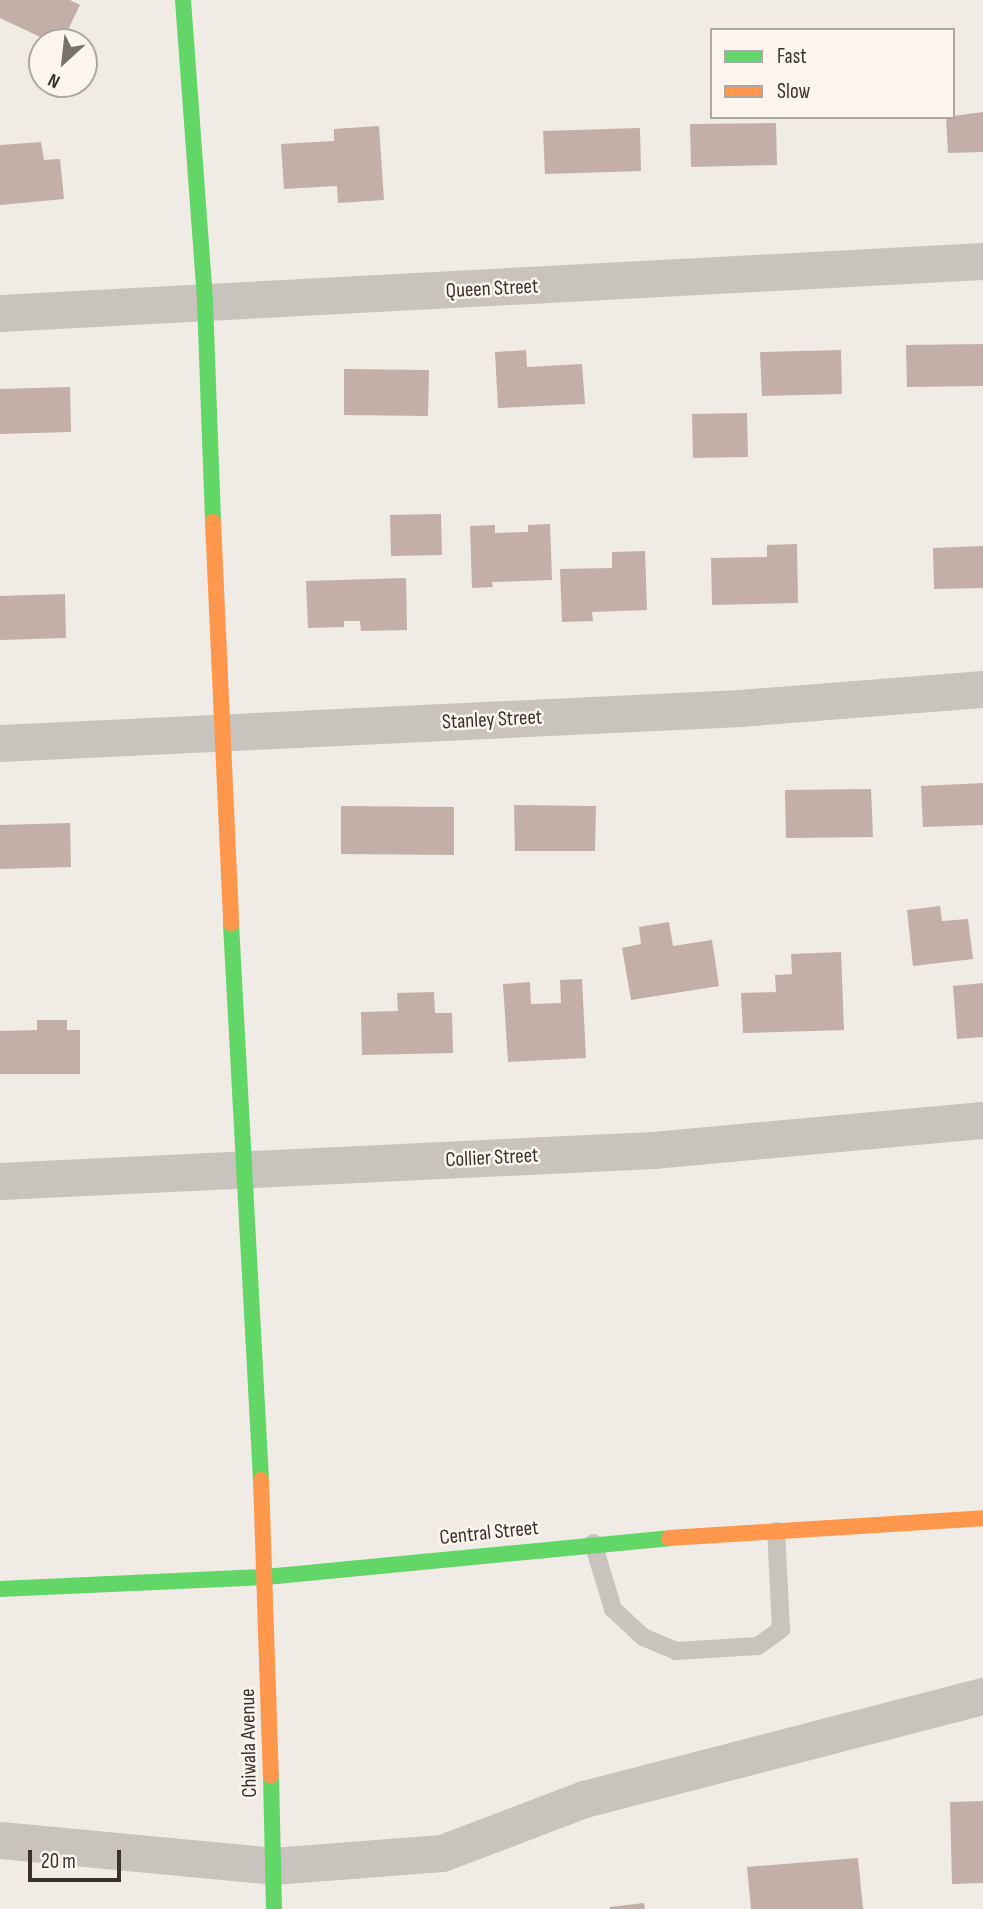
<!DOCTYPE html>
<style>
body{margin:0}
#map{position:relative;width:983px;height:1909px;overflow:hidden;background:#f0ebe5;font-family:"Sofia Sans Condensed",sans-serif}
div>[style]{position:absolute}
.building>*{inset:0;background:#c3afa7}
.lane>*{height:18px;margin:-9px;padding:0 9px;transform-origin:9px;border-radius:9px;background:#c9c3be}
.street>*{height:37px;margin:-18.5px;padding:0 18.5px;transform-origin:18.5px;border-radius:18.5px;background:#c9c3be}
.fast>*{height:16px;margin:-8px;padding:0 8px;transform-origin:8px;border-radius:8px;background:#63d668}
.slow>*{height:16px;margin:-8px;padding:0 8px;transform-origin:8px;border-radius:8px;background:#ff974d}
span{translate:-50% -50%;white-space:nowrap;text-align:center;line-height:1.15;-webkit-text-stroke:5px #fbf5ee;paint-order:stroke}
.street-label{font-size:21px;color:#3b302b}
.legend{position:absolute;left:710px;top:28px;width:245px;height:91px;box-sizing:border-box;background:#fbf5ee;border:2px solid #aea6a0;margin:0;padding:9px 12px;list-style:none;font-size:21px;color:#3b302b}
.legend li{display:flex;align-items:center;gap:14px;height:35px}
.legend b{width:35px;border:2px solid #aea6a0}
.north{position:absolute;left:28px;top:28px;width:70px;height:70px;box-sizing:border-box;background:#fbf5ee;border:2px solid #aea6a0;border-radius:50%;rotate:207deg;font-size:19px;font-weight:700;line-height:28px;text-align:center;color:#3b302b}
.north::after{content:'';display:block;margin:auto;width:24px;height:32px;background:#7a716c;clip-path:polygon(50% 0,100% 100%,50% 72%,0 100%)}
.scale{position:absolute;left:28px;top:1850px;width:93px;height:32px;box-sizing:border-box;border:4px solid #3b302b;border-top:0;padding-left:9px;font-size:21px;line-height:24px;white-space:nowrap;color:#3b302b;-webkit-text-stroke:5px #fbf5ee;paint-order:stroke}
</style>
<div id="map">
<div class="building">
<i style="clip-path:polygon(0 0,70px 0,80px 5px,62px 42px,51px 42px,0 18px)"></i>
<i style="clip-path:polygon(983px 112px,983px 152px,948px 153px,946px 117px)"></i>
<i style="clip-path:polygon(776px 123px,777px 165px,691px 167px,690px 124px)"></i>
<i style="clip-path:polygon(379px 126px,384px 200px,338px 203px,337px 186px,284px 189px,281px 144px,334px 141px,334px 129px)"></i>
<i style="clip-path:polygon(640px 128px,641px 171px,545px 174px,543px 131px)"></i>
<i style="clip-path:polygon(41px 142px,44px 160px,60px 159px,64px 199px,0 205px,0 145px)"></i>
<i style="clip-path:polygon(983px 344px,983px 386px,907px 387px,906px 345px)"></i>
<i style="clip-path:polygon(526px 350px,527px 367px,582px 364px,585px 404px,498px 408px,495px 352px)"></i>
<i style="clip-path:polygon(841px 350px,842px 394px,762px 396px,760px 352px)"></i>
<i style="clip-path:polygon(344px 369px,429px 370px,428px 416px,344px 415px)"></i>
<i style="clip-path:polygon(70px 387px,71px 432px,0 434px,0 389px)"></i>
<i style="clip-path:polygon(747px 413px,748px 457px,693px 458px,692px 414px)"></i>
<i style="clip-path:polygon(441px 514px,442px 555px,391px 556px,390px 515px)"></i>
<i style="clip-path:polygon(550px 524px,552px 580px,492px 582px,493px 587px,472px 588px,470px 526px,495px 525px,495px 533px,528px 532px,528px 525px)"></i>
<i style="clip-path:polygon(797px 544px,798px 603px,712px 605px,711px 558px,767px 557px,767px 545px)"></i>
<i style="clip-path:polygon(983px 546px,983px 588px,934px 589px,933px 548px)"></i>
<i style="clip-path:polygon(645px 551px,647px 610px,592px 612px,593px 621px,562px 622px,560px 569px,612px 568px,612px 552px)"></i>
<i style="clip-path:polygon(406px 578px,407px 630px,361px 631px,360px 621px,344px 621px,344px 627px,308px 628px,306px 581px)"></i>
<i style="clip-path:polygon(65px 594px,66px 638px,0 640px,0 596px)"></i>
<i style="clip-path:polygon(983px 783px,983px 825px,923px 827px,921px 786px)"></i>
<i style="clip-path:polygon(871px 789px,873px 837px,786px 838px,785px 790px)"></i>
<i style="clip-path:polygon(514px 805px,596px 806px,595px 851px,515px 851px)"></i>
<i style="clip-path:polygon(341px 806px,454px 807px,454px 855px,341px 854px)"></i>
<i style="clip-path:polygon(70px 823px,71px 867px,0 869px,0 825px)"></i>
<i style="clip-path:polygon(940px 906px,942px 921px,968px 919px,973px 959px,913px 966px,907px 910px)"></i>
<i style="clip-path:polygon(669px 922px,673px 946px,712px 940px,719px 986px,631px 1000px,622px 948px,641px 944px,639px 927px)"></i>
<i style="clip-path:polygon(841px 952px,844px 1030px,743px 1033px,741px 993px,776px 992px,775px 975px,792px 974px,791px 954px)"></i>
<i style="clip-path:polygon(582px 979px,586px 1058px,508px 1062px,503px 984px,530px 982px,531px 1004px,561px 1003px,560px 980px)"></i>
<i style="clip-path:polygon(983px 983px,983px 1037px,957px 1039px,953px 986px)"></i>
<i style="clip-path:polygon(434px 992px,435px 1013px,452px 1013px,453px 1053px,362px 1055px,361px 1012px,398px 1011px,397px 993px)"></i>
<i style="clip-path:polygon(37px 1020px,67px 1020px,67px 1030px,80px 1030px,80px 1074px,0 1074px,0 1031px,37px 1030px)"></i>
<i style="clip-path:polygon(983px 1801px,983px 1883px,952px 1884px,950px 1802px)"></i>
<i style="clip-path:polygon(858px 1858px,863px 1909px,751px 1909px,747px 1867px)"></i>
<i style="clip-path:polygon(644px 1903px,645px 1909px,610px 1909px,610px 1907px)"></i>
</div>
<div class="lane">
<i style="left:593px;top:1543px;width:69px;rotate:73.1deg"></i>
<i style="left:613px;top:1609px;width:41px;rotate:43deg"></i>
<i style="left:643px;top:1637px;width:36px;rotate:23deg"></i>
<i style="left:676px;top:1651px;width:82px;rotate:-3.5deg"></i>
<i style="left:758px;top:1646px;width:29px;rotate:-36deg"></i>
<i style="left:781px;top:1629px;width:98px;rotate:-92.9deg"></i>
</div>
<div class="street">
<i style="left:0;top:313px;width:984px;rotate:-3.03deg"></i>
<i style="left:0;top:743px;width:741px;rotate:-2.71deg"></i>
<i style="left:740px;top:708px;width:244px;rotate:-4.5deg"></i>
<i style="left:0;top:1181px;width:654px;rotate:-2.72deg"></i>
<i style="left:653px;top:1150px;width:331px;rotate:-5.2deg"></i>
<i style="left:0;top:1840px;width:274px;rotate:5.4deg"></i>
<i style="left:273px;top:1866px;width:169px;rotate:-4.4deg"></i>
<i style="left:442px;top:1853px;width:152px;rotate:-20.8deg"></i>
<i style="left:584px;top:1799px;width:412px;rotate:-14.5deg"></i>
</div>
<div class="fast">
<i style="left:183px;top:0;width:303px;rotate:85.8deg"></i>
<i style="left:205px;top:302px;width:220px;rotate:87.9deg"></i>
<i style="left:231px;top:924px;width:557px;rotate:86.91deg"></i>
<i style="left:0;top:1589px;width:266px;rotate:-2.6deg"></i>
<i style="left:266px;top:1577px;width:405px;rotate:-5.5deg"></i>
<i style="left:271px;top:1776px;width:133px;rotate:88.7deg"></i>
</div>
<div class="slow">
<i style="left:213px;top:522px;width:402px;rotate:87.4deg"></i>
<i style="left:261px;top:1480px;width:296px;rotate:88.1deg"></i>
<i style="left:669px;top:1538px;width:315px;rotate:-3.6deg"></i>
</div>
<div class="street-label">
<span style="left:492px;top:289px;rotate:-3deg">Queen Street</span>
<span style="left:492px;top:720px;rotate:-3deg">Stanley Street</span>
<span style="left:492px;top:1158px;rotate:-3deg">Collier Street</span>
<span style="left:489px;top:1533px;rotate:-6deg">Central Street</span>
<span style="left:249px;top:1743px;rotate:-91deg">Chiwala Avenue</span>
</div>
<ul class="legend">
<li><b style="height:9px;background:#63d668"></b>Fast</li>
<li><b style="height:9px;background:#ff974d"></b>Slow</li>
</ul>
<div class="north">N</div>
<div class="scale">20 m</div>
</div>
